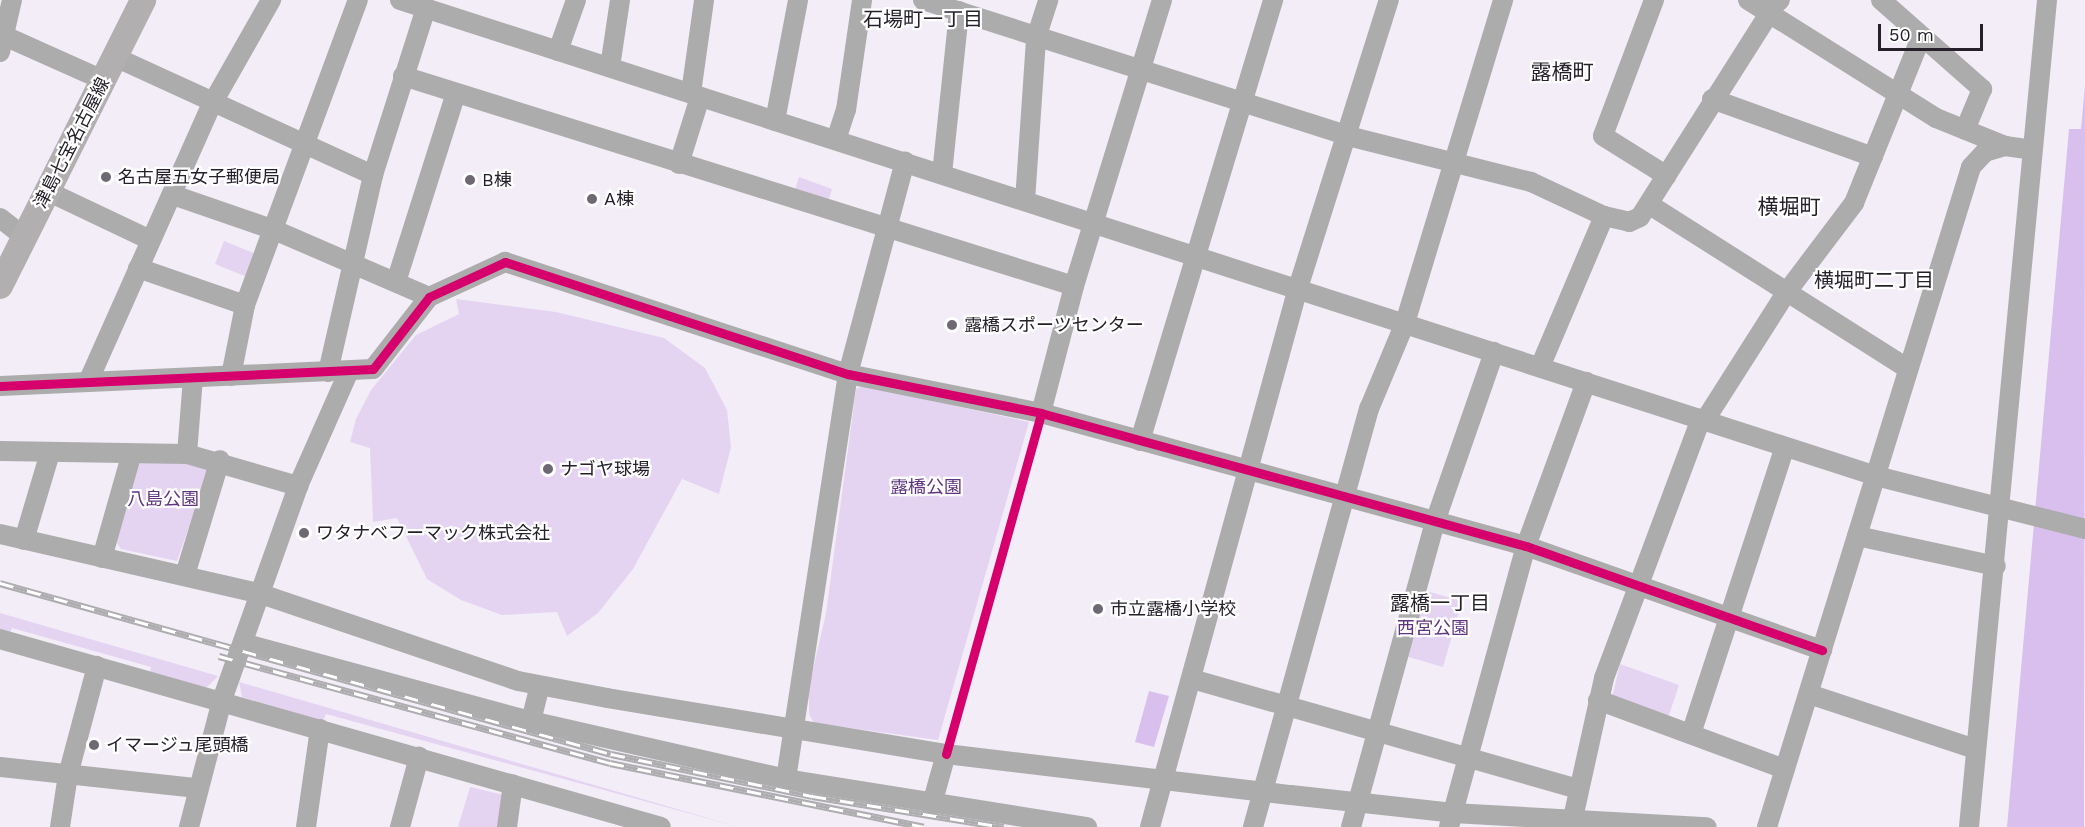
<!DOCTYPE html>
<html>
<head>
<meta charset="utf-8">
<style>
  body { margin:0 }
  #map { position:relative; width:2085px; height:827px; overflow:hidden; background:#f3edf8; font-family:"Work Sans","Noto Sans JP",sans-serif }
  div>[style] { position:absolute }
  .green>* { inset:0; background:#e4d4f2 }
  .water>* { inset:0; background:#d8bfee }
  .minor>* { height:20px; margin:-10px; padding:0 10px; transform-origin:10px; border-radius:10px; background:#adacac }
  .major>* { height:26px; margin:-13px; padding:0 13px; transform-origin:13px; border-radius:13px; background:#b2afb1 }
  .rail>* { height:7px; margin-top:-3.5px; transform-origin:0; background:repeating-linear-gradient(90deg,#fff 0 14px,#adacae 0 28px); box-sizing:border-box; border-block:2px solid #adacae }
  .cycleway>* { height:9px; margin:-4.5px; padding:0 4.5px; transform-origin:4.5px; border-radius:4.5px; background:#d6006c }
  .dots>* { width:16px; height:16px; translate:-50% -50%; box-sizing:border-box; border:3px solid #fff; border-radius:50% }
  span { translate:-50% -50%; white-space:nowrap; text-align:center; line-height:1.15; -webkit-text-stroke:4.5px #fff; paint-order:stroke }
  .street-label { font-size:18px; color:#25202a }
  .poi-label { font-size:18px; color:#25202a }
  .left { translate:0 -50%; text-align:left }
  .park-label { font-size:18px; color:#5e357e }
  .neighbourhood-label { font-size:20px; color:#25202a }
  .quarter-label { font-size:21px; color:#25202a }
  .scale { position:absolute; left:1878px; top:24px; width:105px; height:27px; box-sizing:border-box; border:3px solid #25202a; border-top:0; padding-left:8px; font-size:18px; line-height:21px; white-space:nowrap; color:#25202a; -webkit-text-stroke:4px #fff; paint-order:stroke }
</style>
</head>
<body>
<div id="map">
  <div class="green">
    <div style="clip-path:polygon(799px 177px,832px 189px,827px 205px,794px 193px)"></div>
    <div style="clip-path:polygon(224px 241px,256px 254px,247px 277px,215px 264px)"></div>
    <div style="clip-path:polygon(456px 299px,556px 312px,664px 338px,705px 368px,727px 410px,731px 447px,719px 494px,682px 479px,633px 569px,598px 613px,567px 636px,557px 612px,502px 615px,461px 600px,427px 579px,397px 518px,373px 522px,370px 448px,350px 442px,356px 419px,371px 390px,416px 335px,459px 314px)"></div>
    <div style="clip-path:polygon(863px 386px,1029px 422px,938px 740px,814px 723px,809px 714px,809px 687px,826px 613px,856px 389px)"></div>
    <div style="clip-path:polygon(143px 459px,186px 459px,209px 470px,177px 561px,121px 549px,115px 540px,136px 465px)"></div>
    <div style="clip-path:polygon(1423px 590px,1462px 601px,1443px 667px,1405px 656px)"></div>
    <div style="clip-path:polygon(0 613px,218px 676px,206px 688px,150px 672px,151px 667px,12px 628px,10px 633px,0 630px)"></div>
    <div style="clip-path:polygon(1620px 664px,1679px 685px,1668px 718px,1612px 698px)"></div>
    <div style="clip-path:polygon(239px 682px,739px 827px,326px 714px,323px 721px,242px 697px)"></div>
    <div style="clip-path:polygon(470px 787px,504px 795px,500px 827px,458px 827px)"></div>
  </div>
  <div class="water">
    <div style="clip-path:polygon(2085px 85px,2084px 827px,2007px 827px,2069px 129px,2081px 129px)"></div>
    <div style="clip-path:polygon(1149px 691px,1169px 696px,1154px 747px,1135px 742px)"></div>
  </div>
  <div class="minor">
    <div style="left:400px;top:0;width:1551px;rotate:17.87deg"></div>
    <div style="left:1876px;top:476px;width:216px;rotate:14.2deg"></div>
    <div style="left:923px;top:0;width:446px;rotate:17.7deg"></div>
    <div style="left:1348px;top:136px;width:189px;rotate:14.1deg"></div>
    <div style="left:1531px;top:182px;width:81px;rotate:25deg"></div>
    <div style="left:1654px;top:0;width:145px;rotate:110.6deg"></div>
    <div style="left:1603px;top:136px;width:75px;rotate:32deg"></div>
    <div style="left:1748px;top:0;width:222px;rotate:32.1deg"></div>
    <div style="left:1936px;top:118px;width:74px;rotate:22.1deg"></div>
    <div style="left:1881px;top:0;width:135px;rotate:41.4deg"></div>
    <div style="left:1982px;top:89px;width:44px;rotate:112.5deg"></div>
    <div style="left:1766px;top:13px;width:19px;rotate:-43deg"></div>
    <div style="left:0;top:34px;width:113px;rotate:24.1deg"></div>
    <div style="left:558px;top:51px;width:54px;rotate:-70.6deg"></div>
    <div style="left:0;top:52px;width:53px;rotate:-77deg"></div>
    <div style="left:115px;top:57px;width:284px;rotate:24.6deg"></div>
    <div style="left:610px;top:67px;width:68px;rotate:-81.5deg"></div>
    <div style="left:403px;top:76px;width:703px;rotate:17.38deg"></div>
    <div style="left:691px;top:93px;width:94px;rotate:-82deg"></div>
    <div style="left:1712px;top:99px;width:171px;rotate:19.8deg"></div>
    <div style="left:775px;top:121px;width:123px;rotate:-79.2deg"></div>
    <div style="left:836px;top:140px;width:32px;rotate:-72deg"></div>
    <div style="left:846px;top:110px;width:111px;rotate:-81.7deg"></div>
    <div style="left:679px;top:164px;width:70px;rotate:-72.6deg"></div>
    <div style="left:942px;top:174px;width:164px;rotate:-84deg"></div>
    <div style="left:47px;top:191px;width:114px;rotate:25.4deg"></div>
    <div style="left:173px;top:195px;width:105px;rotate:19deg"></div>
    <div style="left:272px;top:229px;width:171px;rotate:23.4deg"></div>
    <div style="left:1025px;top:201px;width:163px;rotate:-86.1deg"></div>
    <div style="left:1036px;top:38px;width:40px;rotate:-72deg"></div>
    <div style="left:1650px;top:205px;width:306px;rotate:32.4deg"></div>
    <div style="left:0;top:218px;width:31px;rotate:38deg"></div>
    <div style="left:138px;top:268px;width:113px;rotate:19.1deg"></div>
    <div style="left:396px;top:282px;width:198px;rotate:-72.4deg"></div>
    <div style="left:1540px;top:367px;width:164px;rotate:-67deg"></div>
    <div style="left:1604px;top:216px;width:26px;rotate:13deg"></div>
    <div style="left:1629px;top:222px;width:12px;rotate:-24deg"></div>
    <div style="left:1640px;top:217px;width:239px;rotate:-57.6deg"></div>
    <div style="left:328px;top:372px;width:202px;rotate:-77.1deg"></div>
    <div style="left:373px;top:175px;width:175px;rotate:-72.4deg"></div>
    <div style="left:231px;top:376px;width:72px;rotate:-78.8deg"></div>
    <div style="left:245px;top:305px;width:325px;rotate:-69.7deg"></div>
    <div style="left:88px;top:382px;width:304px;rotate:-66deg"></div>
    <div style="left:212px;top:104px;width:120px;rotate:-60.4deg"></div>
    <div style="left:0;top:386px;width:373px;rotate:-2.6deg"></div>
    <div style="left:373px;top:369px;width:91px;rotate:-52.1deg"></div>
    <div style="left:429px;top:297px;width:84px;rotate:-24.7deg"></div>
    <div style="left:505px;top:262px;width:361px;rotate:18.1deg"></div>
    <div style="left:848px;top:374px;width:197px;rotate:11.4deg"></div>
    <div style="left:1041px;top:413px;width:503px;rotate:15.34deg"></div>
    <div style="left:1526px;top:546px;width:314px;rotate:19.4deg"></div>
    <div style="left:1041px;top:413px;width:131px;rotate:-75.4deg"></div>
    <div style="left:1074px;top:286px;width:299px;rotate:-72.9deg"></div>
    <div style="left:1705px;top:420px;width:151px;rotate:-57.5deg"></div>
    <div style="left:1786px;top:293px;width:113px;rotate:-52.9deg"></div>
    <div style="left:1854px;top:203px;width:179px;rotate:-68deg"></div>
    <div style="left:1140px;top:441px;width:461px;rotate:-73.2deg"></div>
    <div style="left:0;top:451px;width:187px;rotate:0.9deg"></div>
    <div style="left:187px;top:454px;width:116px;rotate:16.1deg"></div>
    <div style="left:187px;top:454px;width:76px;rotate:-85.5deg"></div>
    <div style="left:0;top:534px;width:268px;rotate:12.9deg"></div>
    <div style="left:261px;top:594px;width:271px;rotate:18.7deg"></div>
    <div style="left:518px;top:681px;width:91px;rotate:10.8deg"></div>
    <div style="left:607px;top:698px;width:344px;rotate:9.4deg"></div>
    <div style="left:946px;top:754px;width:347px;rotate:6.8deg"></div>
    <div style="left:1291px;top:795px;width:163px;rotate:6.3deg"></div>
    <div style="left:1453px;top:813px;width:254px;rotate:3.2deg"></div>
    <div style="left:1857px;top:536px;width:142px;rotate:12.2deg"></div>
    <div style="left:24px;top:540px;width:91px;rotate:-73.4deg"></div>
    <div style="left:102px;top:558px;width:106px;rotate:-74.1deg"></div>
    <div style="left:185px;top:575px;width:120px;rotate:-73.1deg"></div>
    <div style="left:0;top:639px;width:687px;rotate:15.88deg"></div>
    <div style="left:243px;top:643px;width:298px;rotate:15.2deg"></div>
    <div style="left:531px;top:721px;width:262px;rotate:12.8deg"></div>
    <div style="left:786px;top:779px;width:305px;rotate:9.1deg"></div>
    <div style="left:1192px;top:679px;width:400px;rotate:15.9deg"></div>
    <div style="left:1809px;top:694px;width:175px;rotate:18.3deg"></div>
    <div style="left:1598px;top:700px;width:199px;rotate:20.3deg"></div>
    <div style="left:531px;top:721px;width:36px;rotate:-76deg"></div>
    <div style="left:1691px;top:734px;width:302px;rotate:-71.9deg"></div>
    <div style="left:0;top:767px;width:196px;rotate:6.1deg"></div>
    <div style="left:786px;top:779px;width:410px;rotate:-81.3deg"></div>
    <div style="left:848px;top:374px;width:220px;rotate:-75deg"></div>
    <div style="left:932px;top:804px;width:52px;rotate:-74.4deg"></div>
    <div style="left:60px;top:827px;width:53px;rotate:-81.3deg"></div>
    <div style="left:68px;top:775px;width:113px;rotate:-75.1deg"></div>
    <div style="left:189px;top:827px;width:131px;rotate:-75.4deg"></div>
    <div style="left:222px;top:700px;width:227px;rotate:-70.4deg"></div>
    <div style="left:298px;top:486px;width:126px;rotate:-66.1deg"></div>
    <div style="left:306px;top:827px;width:99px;rotate:-81.9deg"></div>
    <div style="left:400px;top:827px;width:73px;rotate:-74.8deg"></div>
    <div style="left:507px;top:827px;width:43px;rotate:-82.1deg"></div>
    <div style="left:1150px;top:827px;width:559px;rotate:-74.65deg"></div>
    <div style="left:1298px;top:288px;width:302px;rotate:-72.5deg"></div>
    <div style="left:1253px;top:827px;width:434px;rotate:-74.5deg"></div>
    <div style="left:1369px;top:409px;width:93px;rotate:-67.3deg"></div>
    <div style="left:1405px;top:323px;width:338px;rotate:-73.1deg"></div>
    <div style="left:1351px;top:827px;width:320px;rotate:-74.6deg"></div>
    <div style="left:1436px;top:519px;width:177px;rotate:-70.8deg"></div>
    <div style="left:1449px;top:827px;width:291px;rotate:-74.7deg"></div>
    <div style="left:1526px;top:546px;width:175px;rotate:-69.9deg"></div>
    <div style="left:1571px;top:827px;width:153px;rotate:-77.5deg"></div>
    <div style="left:1604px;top:678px;width:277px;rotate:-69.5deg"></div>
    <div style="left:1767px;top:827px;width:691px;rotate:-72.82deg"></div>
    <div style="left:1971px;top:167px;width:21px;rotate:-47deg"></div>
    <div style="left:1985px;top:152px;width:21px;rotate:-17deg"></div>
    <div style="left:2005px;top:146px;width:27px;rotate:8deg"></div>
    <div style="left:1969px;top:827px;width:831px;rotate:-84.61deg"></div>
  </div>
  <div class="major">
    <div style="left:0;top:286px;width:320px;rotate:-63.4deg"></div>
  </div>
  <div class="rail">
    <div style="left:0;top:583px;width:634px;rotate:15.64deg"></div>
    <div style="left:611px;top:754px;width:205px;rotate:11.8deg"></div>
    <div style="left:812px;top:796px;width:194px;rotate:9.2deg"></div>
    <div style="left:219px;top:656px;width:405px;rotate:15.3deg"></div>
    <div style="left:610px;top:763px;width:320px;rotate:11.5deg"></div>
  </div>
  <div class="cycleway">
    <div style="left:0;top:386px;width:373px;rotate:-2.6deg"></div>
    <div style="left:373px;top:369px;width:91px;rotate:-52.1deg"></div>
    <div style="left:429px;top:297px;width:84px;rotate:-24.7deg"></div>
    <div style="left:505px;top:262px;width:361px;rotate:18.1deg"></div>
    <div style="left:848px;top:374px;width:197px;rotate:11.4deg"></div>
    <div style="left:1041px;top:413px;width:503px;rotate:15.34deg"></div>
    <div style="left:1526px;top:546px;width:314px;rotate:19.4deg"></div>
    <div style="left:946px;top:754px;width:354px;rotate:-74.4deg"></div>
  </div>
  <div class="dots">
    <div style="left:106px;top:177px;background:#6d6872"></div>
    <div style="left:470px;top:180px;background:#6d6872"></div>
    <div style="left:592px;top:199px;background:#6d6872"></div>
    <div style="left:952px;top:325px;background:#6d6872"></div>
    <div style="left:548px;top:469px;background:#6d6872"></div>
    <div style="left:304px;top:533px;background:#6d6872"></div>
    <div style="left:1098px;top:609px;background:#6d6872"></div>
    <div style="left:94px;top:745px;background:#6d6872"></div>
  </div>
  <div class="street-label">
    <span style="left:72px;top:143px;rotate:-63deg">津島七宝名古屋線</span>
  </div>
  <div class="poi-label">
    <span class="left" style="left:118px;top:177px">名古屋五女子郵便局</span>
    <span class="left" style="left:482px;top:180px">B棟</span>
    <span class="left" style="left:604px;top:199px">A棟</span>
    <span class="left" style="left:964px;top:325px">露橋スポーツセンター</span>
    <span class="left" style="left:560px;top:469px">ナゴヤ球場</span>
    <span class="left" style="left:316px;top:533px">ワタナベフーマック株式会社</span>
    <span class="left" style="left:1110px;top:609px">市立露橋小学校</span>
    <span class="left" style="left:106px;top:745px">イマージュ尾頭橋</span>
  </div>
  <div class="park-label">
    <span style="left:926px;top:487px">露橋公園</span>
    <span style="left:163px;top:499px">八島公園</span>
    <span style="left:1433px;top:628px">西宮公園</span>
  </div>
  <div class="neighbourhood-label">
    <span style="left:923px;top:19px">石場町一丁目</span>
    <span style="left:1874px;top:280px">横堀町二丁目</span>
    <span style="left:1440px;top:603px">露橋一丁目</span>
  </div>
  <div class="quarter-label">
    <span style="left:1562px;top:72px">露橋町</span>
    <span style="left:1789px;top:207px">横堀町</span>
  </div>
  <div class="scale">50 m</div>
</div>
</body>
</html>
